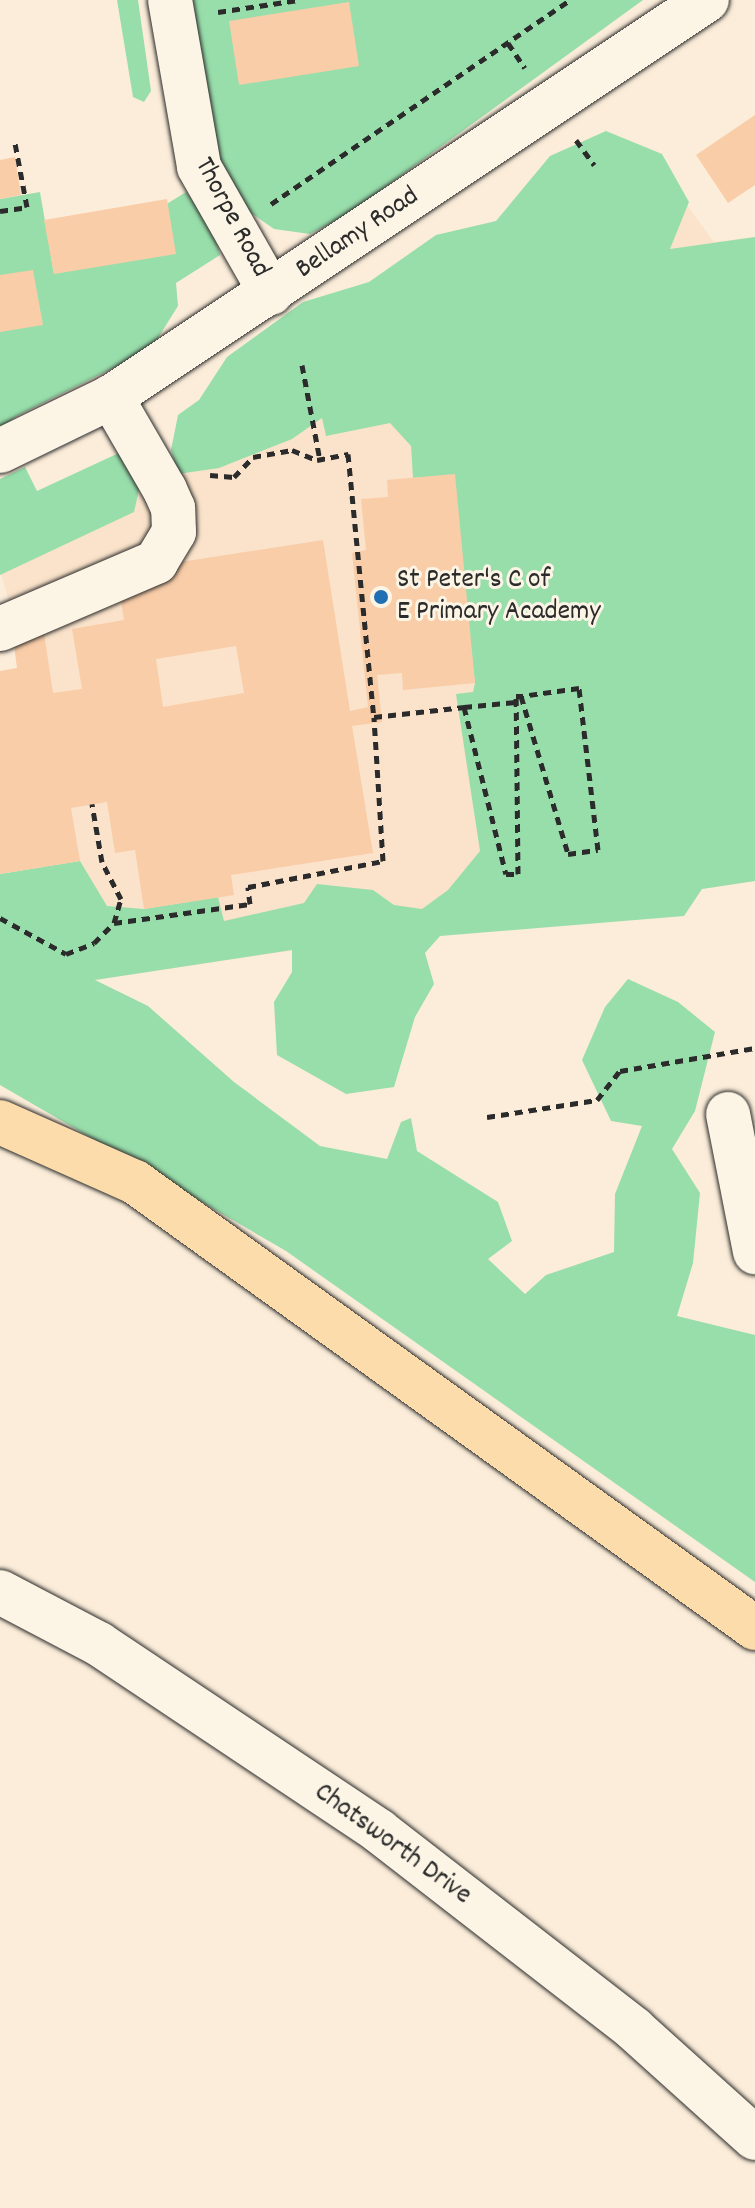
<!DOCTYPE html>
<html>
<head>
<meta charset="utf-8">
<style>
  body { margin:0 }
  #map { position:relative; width:755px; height:2208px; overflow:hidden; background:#fbedd9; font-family:Dekko,sans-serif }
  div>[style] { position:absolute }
  .built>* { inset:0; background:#fae3ca }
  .green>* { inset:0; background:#98deab }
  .building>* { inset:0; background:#f9cda8 }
  .path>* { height:5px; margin-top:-2.5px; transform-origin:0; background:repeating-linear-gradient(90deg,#2b2b2b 0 8px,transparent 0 14px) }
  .roads { filter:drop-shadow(0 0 2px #2b2b2b) drop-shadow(0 0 2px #2b2b2b) }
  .minor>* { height:44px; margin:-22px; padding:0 22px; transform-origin:22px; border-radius:22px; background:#fcf5e5 }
  .major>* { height:44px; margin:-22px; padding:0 22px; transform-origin:22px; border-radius:22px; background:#fddcac }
  .dots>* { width:22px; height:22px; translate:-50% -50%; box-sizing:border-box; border:4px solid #fcf5e5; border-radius:50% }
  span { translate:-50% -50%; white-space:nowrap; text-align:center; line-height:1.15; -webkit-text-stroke:6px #fcf5e5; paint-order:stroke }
  .street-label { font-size:28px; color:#2b2b2b }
  .poi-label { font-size:28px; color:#2b2b2b }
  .left { translate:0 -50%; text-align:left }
</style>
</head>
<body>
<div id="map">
  <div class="built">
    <div style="clip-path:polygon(655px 162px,714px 242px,755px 237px,755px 881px,55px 986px,0 806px,41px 800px,19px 637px,0 570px,0 543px,336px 384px)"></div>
  </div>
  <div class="green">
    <div style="clip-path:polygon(117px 0,138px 0,151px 91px,144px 102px,133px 97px)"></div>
    <div style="clip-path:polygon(193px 0,643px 0,348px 214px,310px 234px,274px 229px,241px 206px,215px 153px)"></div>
    <div style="clip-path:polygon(606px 131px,662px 154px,689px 202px,670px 249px,755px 237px,755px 881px,702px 889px,684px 916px,440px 936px,425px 953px,434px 984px,415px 1017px,394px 1087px,346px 1094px,277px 1055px,274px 1002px,292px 972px,292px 950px,95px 980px,148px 1006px,234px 1082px,320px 1146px,387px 1159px,401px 1122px,411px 1118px,417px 1151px,498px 1202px,512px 1241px,488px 1259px,525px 1294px,546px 1275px,614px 1252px,615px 1194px,642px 1126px,611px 1121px,582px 1060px,605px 1007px,628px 979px,678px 1002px,715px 1032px,695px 1111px,672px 1149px,700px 1193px,693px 1263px,677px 1316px,755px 1335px,755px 1582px,286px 1251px,0 1085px,0 874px,80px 861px,107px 906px,144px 909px,218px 897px,224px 921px,304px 903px,317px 884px,373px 890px,394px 905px,422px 909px,448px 890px,480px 851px,456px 694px,473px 692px,475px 683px,451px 475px,413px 478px,411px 446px,390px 423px,326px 436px,322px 418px,292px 439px,219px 468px,178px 474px,171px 450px,178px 415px,199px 400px,227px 357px,303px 302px,369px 282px,436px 235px,496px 221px,550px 156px)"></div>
    <div style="clip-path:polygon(40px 192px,54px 274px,186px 192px,212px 227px,220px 255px,176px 283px,178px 306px,151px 349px,15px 417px,0 431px,0 199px)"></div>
    <div style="clip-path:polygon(121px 452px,144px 468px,134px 512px,0 575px,0 479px,25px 467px,37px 491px)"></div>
  </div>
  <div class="building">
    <div style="clip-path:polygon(349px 2px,359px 66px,239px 85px,229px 21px)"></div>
    <div style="clip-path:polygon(755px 115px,755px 185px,728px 203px,696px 155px)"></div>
    <div style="clip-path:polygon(15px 157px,21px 195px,0 199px,0 160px)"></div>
    <div style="clip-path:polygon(167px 199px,176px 254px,54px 274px,44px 220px)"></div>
    <div style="clip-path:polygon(33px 270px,43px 325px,0 332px,0 275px)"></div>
    <div style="clip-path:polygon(evenodd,455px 474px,475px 683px,403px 690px,402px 673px,377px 675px,382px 722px,352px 726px,373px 853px,231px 875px,234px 895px,144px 909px,135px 850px,115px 853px,107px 802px,71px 808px,80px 861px,0 874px,0 671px,17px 668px,13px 638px,44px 633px,53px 693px,82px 689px,72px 629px,124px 620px,118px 582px,168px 564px,323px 540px,350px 711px,368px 707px,352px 553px,366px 550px,361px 499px,388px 497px,387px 480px,455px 474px,236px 646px,244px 693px,163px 707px,156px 659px,236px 646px)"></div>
  </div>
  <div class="path">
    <div style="left:218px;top:12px;width:81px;rotate:-8.5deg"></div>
    <div style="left:508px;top:43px;width:30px;rotate:56deg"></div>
    <div style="left:576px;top:140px;width:31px;rotate:54deg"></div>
    <div style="left:271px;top:204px;width:362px;rotate:-34.3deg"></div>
    <div style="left:0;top:211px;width:27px;rotate:-8deg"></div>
    <div style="left:27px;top:207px;width:65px;rotate:-100.6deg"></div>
    <div style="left:302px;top:365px;width:97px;rotate:79.3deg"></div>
    <div style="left:210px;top:475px;width:24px;rotate:5deg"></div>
    <div style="left:234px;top:477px;width:28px;rotate:-46deg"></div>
    <div style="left:253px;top:457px;width:40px;rotate:-10deg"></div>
    <div style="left:292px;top:450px;width:27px;rotate:22deg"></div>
    <div style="left:317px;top:460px;width:32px;rotate:-11deg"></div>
    <div style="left:348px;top:454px;width:264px;rotate:84.4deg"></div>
    <div style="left:464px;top:707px;width:52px;rotate:-5.5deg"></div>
    <div style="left:0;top:918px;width:75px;rotate:28.6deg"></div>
    <div style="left:66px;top:954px;width:30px;rotate:-21deg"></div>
    <div style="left:94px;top:943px;width:28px;rotate:-45deg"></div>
    <div style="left:114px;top:923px;width:25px;rotate:-74deg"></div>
    <div style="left:121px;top:899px;width:42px;rotate:-117.2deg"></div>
    <div style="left:102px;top:862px;width:59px;rotate:-99.8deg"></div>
    <div style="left:114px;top:923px;width:137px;rotate:-8deg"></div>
    <div style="left:250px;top:904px;width:17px;rotate:-97deg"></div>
    <div style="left:248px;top:887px;width:137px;rotate:-10.9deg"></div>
    <div style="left:383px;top:861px;width:144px;rotate:-93.6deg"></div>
    <div style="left:374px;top:717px;width:91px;rotate:-6.3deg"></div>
    <div style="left:464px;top:707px;width:172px;rotate:75.9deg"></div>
    <div style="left:506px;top:874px;width:12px"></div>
    <div style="left:518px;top:874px;width:178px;rotate:-90.6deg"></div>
    <div style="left:516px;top:696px;width:5px"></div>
    <div style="left:521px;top:696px;width:165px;rotate:73.4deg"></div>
    <div style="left:568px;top:854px;width:30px;rotate:-8deg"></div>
    <div style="left:598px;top:850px;width:163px;rotate:-96.7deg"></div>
    <div style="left:579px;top:688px;width:59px;rotate:172.1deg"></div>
    <div style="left:487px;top:1117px;width:111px;rotate:-8.8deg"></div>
    <div style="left:597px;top:1100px;width:37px;rotate:-52deg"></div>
    <div style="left:620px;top:1071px;width:137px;rotate:-9.7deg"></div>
  </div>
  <div class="roads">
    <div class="minor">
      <div style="left:170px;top:0;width:169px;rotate:80.1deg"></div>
      <div style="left:199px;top:167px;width:145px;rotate:60.3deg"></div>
      <div style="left:0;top:451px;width:123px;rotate:-25.9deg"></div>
      <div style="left:111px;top:397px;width:716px;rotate:-33.67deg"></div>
      <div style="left:0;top:629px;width:170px;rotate:-23.2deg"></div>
      <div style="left:156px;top:562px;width:35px;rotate:-59deg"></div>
      <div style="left:174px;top:532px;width:24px;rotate:-92deg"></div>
      <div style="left:173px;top:508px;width:20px;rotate:-114deg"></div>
      <div style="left:165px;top:490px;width:108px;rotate:-120.1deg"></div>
      <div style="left:728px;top:1114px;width:141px;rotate:78.9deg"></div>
      <div style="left:0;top:1592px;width:112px;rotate:27.7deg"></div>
      <div style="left:99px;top:1644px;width:337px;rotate:33.7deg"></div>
      <div style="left:379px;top:1831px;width:323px;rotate:37.8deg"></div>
      <div style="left:634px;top:2029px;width:163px;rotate:42deg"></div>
    </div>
    <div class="major">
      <div style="left:0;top:1122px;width:148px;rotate:24deg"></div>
      <div style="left:135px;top:1182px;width:764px;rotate:35.73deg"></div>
    </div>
  </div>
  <div class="dots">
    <div style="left:381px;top:597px;background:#1f6fb2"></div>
  </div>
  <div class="street-label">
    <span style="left:231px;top:218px;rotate:62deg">Thorpe Road</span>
    <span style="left:358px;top:234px;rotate:-34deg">Bellamy Road</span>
    <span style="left:392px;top:1845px;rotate:36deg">Chatsworth Drive</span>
  </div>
  <div class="poi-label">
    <span class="left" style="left:397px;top:597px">St Peter's C of<br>E Primary Academy</span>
  </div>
</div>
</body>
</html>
